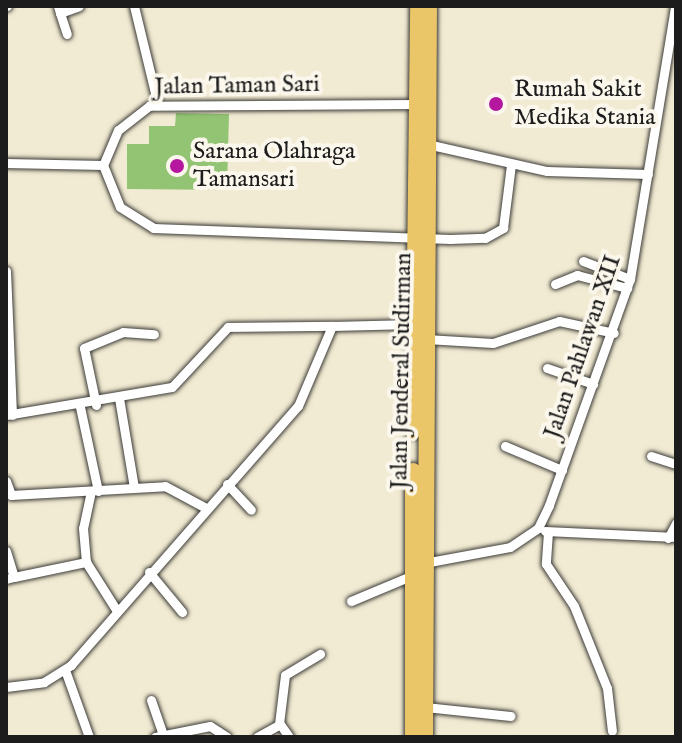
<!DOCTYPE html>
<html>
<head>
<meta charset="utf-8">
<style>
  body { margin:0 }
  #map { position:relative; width:682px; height:743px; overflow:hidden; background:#f2ebd3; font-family:"IM FELL English",serif }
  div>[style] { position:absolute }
  .green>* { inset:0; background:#93c473 }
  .roads { filter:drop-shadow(0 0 2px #3c3b37) drop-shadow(0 0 2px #3c3b37) }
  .street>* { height:9px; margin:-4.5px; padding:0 4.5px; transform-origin:4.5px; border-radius:4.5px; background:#fff }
  .highway>* { height:16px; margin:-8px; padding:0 8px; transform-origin:8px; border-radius:8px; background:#ebc669 }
  .dots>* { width:22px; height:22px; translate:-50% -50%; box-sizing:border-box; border:4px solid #fbf7ec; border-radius:50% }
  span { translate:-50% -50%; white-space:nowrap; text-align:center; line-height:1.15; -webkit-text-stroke:8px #fbf7ec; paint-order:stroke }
  .street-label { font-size:24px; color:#1c1c1c }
  .poi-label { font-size:24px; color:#1c1c1c }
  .left { translate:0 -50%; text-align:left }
  .frame { position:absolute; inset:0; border:8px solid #1c1c1c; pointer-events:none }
</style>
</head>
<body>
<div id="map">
  <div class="green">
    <div style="clip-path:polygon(176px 113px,229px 114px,227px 190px,127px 189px,127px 144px,149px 144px,149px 126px,175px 126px)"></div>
  </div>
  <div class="roads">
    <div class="street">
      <div style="left:6px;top:6px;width:1px"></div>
      <div style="left:58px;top:6px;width:7px;rotate:74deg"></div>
      <div style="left:60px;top:13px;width:20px;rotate:-20deg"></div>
      <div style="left:134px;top:6px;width:102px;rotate:76.4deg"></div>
      <div style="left:60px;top:13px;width:22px;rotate:72deg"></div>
      <div style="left:416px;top:104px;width:267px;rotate:179.6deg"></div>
      <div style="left:149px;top:106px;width:39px;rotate:142deg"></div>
      <div style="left:118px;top:130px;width:38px;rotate:113deg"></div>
      <div style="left:103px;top:165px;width:45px;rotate:68deg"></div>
      <div style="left:120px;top:207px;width:39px;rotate:32deg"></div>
      <div style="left:153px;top:228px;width:297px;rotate:2.1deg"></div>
      <div style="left:450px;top:239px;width:35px;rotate:-2deg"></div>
      <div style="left:485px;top:238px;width:21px;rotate:-29deg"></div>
      <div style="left:503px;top:228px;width:64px;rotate:-82.8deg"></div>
      <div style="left:427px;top:144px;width:123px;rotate:12.7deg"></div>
      <div style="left:547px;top:171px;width:101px;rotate:1.7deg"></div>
      <div style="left:6px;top:163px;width:97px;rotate:1.2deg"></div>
      <div style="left:583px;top:261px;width:50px;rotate:21deg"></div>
      <div style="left:6px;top:271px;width:144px;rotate:87.6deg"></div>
      <div style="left:555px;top:284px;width:24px;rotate:-22deg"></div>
      <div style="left:577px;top:275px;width:52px;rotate:14.6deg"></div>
      <div style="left:426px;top:339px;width:67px;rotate:3.4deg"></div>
      <div style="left:493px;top:343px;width:70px;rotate:-18.4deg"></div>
      <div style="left:559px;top:321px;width:56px;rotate:12.3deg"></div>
      <div style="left:547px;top:368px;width:49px;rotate:19.2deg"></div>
      <div style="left:119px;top:398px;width:91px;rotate:80.5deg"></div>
      <div style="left:96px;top:405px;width:58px;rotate:-101.9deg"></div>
      <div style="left:84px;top:348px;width:42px;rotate:-22.3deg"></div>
      <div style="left:123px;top:332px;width:31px;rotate:4deg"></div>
      <div style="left:80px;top:407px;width:86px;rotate:77.9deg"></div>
      <div style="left:6px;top:415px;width:168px;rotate:-9.6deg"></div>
      <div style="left:172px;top:387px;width:82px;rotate:-47deg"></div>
      <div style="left:228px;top:327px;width:104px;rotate:-0.6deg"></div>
      <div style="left:505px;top:446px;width:62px;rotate:22.8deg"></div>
      <div style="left:651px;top:456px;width:26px;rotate:18deg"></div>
      <div style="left:6px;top:481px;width:15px;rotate:70deg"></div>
      <div style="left:11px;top:495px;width:154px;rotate:-3.3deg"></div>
      <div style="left:165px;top:486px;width:47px;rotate:28.2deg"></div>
      <div style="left:227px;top:484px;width:35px;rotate:47deg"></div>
      <div style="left:91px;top:491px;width:38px;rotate:102deg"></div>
      <div style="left:83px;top:528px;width:34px;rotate:85deg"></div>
      <div style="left:86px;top:562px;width:58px;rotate:57.7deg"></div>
      <div style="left:545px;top:531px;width:131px;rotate:2.6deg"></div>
      <div style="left:548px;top:532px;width:32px;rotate:94deg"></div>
      <div style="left:546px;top:564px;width:50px;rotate:56.3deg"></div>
      <div style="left:574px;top:606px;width:88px;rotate:68.1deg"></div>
      <div style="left:607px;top:688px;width:43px;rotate:83.4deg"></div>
      <div style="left:668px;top:538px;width:17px;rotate:-62deg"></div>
      <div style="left:6px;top:551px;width:27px;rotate:73deg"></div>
      <div style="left:14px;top:577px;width:8px;rotate:166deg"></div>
      <div style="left:424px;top:563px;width:87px;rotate:-10.5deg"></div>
      <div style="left:510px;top:547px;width:34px;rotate:-34deg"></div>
      <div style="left:538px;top:528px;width:25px;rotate:-64deg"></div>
      <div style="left:549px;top:505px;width:240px;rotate:-70.3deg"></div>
      <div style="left:630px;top:279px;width:277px;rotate:-80.6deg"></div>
      <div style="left:149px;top:572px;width:52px;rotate:50.5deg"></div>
      <div style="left:14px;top:577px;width:74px;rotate:-11.8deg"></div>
      <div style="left:351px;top:601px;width:67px;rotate:-22.8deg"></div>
      <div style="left:65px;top:670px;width:71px;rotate:70.3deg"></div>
      <div style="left:6px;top:687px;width:38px;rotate:-7deg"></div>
      <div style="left:44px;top:682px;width:32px;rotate:-32deg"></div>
      <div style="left:71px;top:665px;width:344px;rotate:-48.8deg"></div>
      <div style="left:298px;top:406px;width:87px;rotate:-67deg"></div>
      <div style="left:332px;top:326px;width:81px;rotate:-1.4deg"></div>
      <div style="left:151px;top:700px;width:37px;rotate:71deg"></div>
      <div style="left:425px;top:707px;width:86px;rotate:6deg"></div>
      <div style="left:279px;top:724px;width:49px;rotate:-83deg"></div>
      <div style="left:285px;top:675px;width:41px;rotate:-31deg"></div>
      <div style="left:155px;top:737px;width:56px;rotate:-11.3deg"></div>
      <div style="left:210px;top:726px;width:20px;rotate:33deg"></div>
      <div style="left:257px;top:737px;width:26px;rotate:-29deg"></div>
      <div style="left:280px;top:724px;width:16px;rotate:55deg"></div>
    </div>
    <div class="highway">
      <div style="left:413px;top:431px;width:425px;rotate:-89.3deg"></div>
      <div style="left:413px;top:471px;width:266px;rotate:90deg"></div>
      <div style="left:425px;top:737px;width:731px;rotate:-89.69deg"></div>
    </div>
  </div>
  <div class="dots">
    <div style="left:496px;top:104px;background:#b5179e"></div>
    <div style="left:177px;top:166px;background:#b5179e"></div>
  </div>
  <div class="street-label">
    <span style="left:237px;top:86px;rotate:-1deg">Jalan Taman Sari</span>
    <span style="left:583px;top:347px;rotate:-71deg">Jalan Pahlawan XII</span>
    <span style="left:402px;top:371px;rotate:-89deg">Jalan Jenderal Sudirman</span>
  </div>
  <div class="poi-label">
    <span class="left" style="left:514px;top:104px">Rumah Sakit<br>Medika Stania</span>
    <span class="left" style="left:193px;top:166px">Sarana Olahraga<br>Tamansari</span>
  </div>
  <div class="frame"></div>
</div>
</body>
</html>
